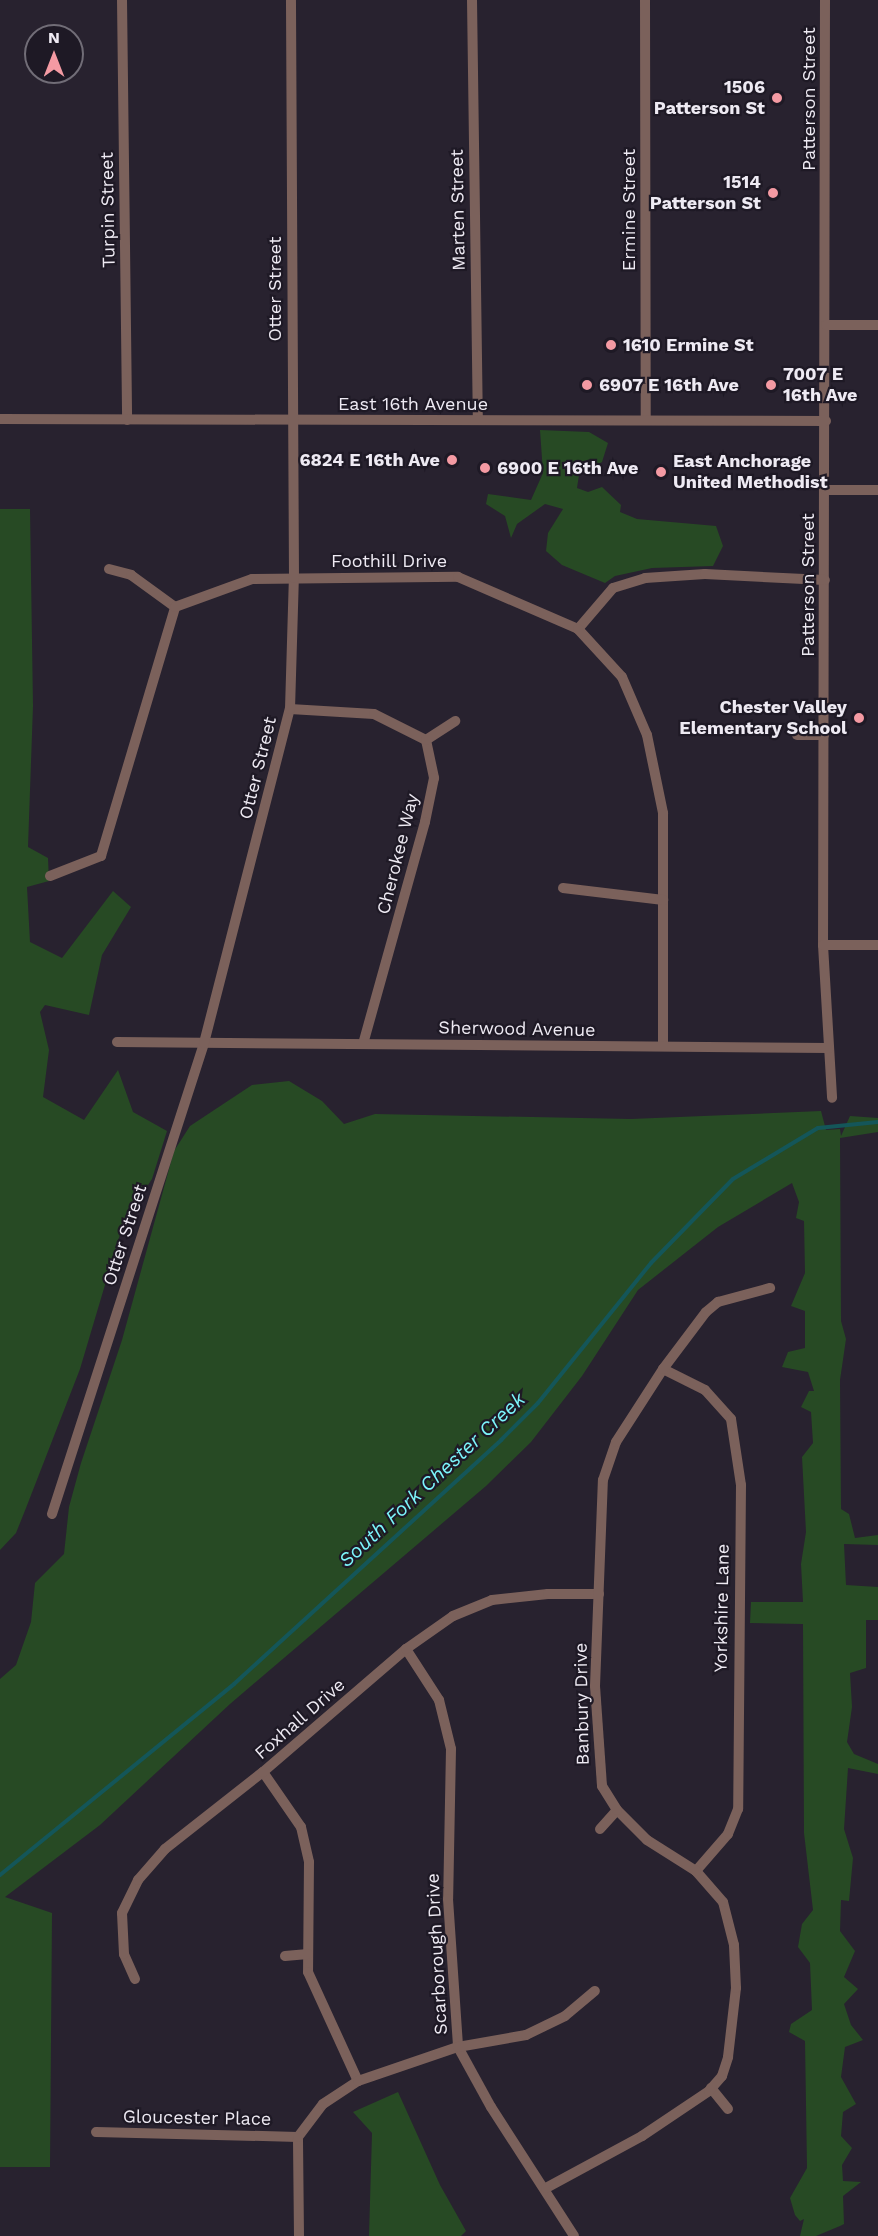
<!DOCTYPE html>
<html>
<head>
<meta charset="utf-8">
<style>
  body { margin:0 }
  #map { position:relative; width:878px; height:2236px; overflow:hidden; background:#28222f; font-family:"Work Sans",sans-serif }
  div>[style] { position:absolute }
  .green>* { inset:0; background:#274a24 }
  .stream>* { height:4px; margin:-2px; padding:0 2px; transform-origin:2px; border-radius:2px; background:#145659 }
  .street>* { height:10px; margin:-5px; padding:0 5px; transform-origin:5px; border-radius:5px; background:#7b615b }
  .dots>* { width:16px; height:16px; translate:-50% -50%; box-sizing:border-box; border:3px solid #1e1925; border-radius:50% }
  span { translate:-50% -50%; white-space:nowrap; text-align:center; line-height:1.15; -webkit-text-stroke:4.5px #1e1925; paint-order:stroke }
  .poi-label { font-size:18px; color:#eeeaf3; font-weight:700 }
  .right { translate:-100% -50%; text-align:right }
  .left { translate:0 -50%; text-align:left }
  .street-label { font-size:18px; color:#eeeaf3 }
  .water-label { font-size:20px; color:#7cf5fb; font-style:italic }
  .north { position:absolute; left:24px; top:24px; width:60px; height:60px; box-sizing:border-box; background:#1e1925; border:2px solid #716d77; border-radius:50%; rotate:0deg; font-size:16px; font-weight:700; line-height:24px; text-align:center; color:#eeeaf3 }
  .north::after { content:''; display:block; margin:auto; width:21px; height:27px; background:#f49aa3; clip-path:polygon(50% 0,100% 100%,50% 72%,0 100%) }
</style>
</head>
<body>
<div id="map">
  <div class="green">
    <div style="clip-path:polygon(540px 430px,589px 432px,608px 443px,602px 462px,579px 475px,577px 488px,588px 492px,602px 487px,621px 505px,620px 512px,637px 519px,716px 526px,723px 546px,713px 566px,652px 568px,615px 576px,605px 583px,562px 565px,546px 551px,548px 533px,563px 509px,545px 504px,517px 524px,511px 538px,505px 516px,486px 504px,488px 494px,531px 500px,543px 473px)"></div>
    <div style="clip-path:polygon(0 509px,30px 509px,33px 706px,28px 847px,48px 858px,49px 881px,27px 887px,30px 942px,62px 958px,113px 891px,131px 907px,102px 955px,89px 1015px,45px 1005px,40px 1012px,49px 1050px,43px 1097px,84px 1120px,118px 1070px,133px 1112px,167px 1131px,152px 1179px,124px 1221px,80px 1369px,26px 1508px,16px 1533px,0 1550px)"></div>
    <div style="clip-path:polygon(289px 1081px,322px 1101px,344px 1124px,375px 1114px,631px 1119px,821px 1111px,826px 1130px,840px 1129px,841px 1136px,850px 1116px,878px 1118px,878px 1132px,840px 1138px,841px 1321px,846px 1339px,840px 1380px,841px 1509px,849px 1514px,855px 1538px,878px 1535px,878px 1545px,844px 1544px,846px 1585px,878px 1587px,878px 1620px,866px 1620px,866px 1668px,850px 1673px,852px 1707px,847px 1742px,854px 1754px,878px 1764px,878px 1774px,848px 1768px,844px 1829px,853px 1858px,849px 1901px,841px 1900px,840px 1931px,855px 1951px,844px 1977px,858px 1989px,844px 2004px,851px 2025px,863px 2040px,845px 2047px,841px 2077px,856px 2104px,843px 2112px,841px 2136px,852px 2148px,842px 2165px,843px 2181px,861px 2182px,843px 2196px,844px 2224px,840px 2226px,816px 2236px,800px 2236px,804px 2219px,800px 2221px,795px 2215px,790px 2198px,807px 2168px,805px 2041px,789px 2032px,791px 2024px,812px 2010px,810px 1963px,798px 1947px,802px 1924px,813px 1910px,804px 1833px,803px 1624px,750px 1623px,751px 1602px,803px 1602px,801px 1564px,806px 1532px,802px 1457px,813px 1443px,811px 1412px,801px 1407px,809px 1391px,814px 1391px,808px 1372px,782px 1367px,788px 1352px,805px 1348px,805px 1311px,791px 1306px,805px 1273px,804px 1221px,796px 1218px,799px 1202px,792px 1183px,718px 1227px,638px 1290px,582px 1376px,531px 1442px,486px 1486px,230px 1704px,100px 1825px,5px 1897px,52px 1913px,50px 2167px,0 2167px,0 1679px,16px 1665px,31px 1622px,35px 1583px,64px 1554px,69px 1507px,81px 1463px,122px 1340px,174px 1151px,190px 1126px,252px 1085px)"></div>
    <div style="clip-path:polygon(398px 2092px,440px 2185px,466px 2231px,461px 2236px,369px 2236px,372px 2133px,353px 2112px)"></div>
  </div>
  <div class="stream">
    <div style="left:0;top:1875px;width:302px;rotate:-39.2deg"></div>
    <div style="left:234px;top:1684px;width:362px;rotate:-42.4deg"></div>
    <div style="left:501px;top:1440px;width:52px;rotate:-45deg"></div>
    <div style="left:538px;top:1403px;width:180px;rotate:-51.1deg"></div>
    <div style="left:651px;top:1263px;width:117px;rotate:-45.7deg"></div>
    <div style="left:733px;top:1179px;width:99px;rotate:-31deg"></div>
    <div style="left:818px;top:1128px;width:60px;rotate:-5.7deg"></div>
  </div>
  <div class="street">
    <div style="left:122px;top:0;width:420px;rotate:89.3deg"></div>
    <div style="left:472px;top:0;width:420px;rotate:89.2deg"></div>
    <div style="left:645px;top:0;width:420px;rotate:89.9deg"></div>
    <div style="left:825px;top:0;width:945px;rotate:90.12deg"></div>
    <div style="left:823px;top:945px;width:153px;rotate:86.6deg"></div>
    <div style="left:826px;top:325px;width:52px"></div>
    <div style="left:0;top:419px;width:826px;rotate:0.14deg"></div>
    <div style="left:825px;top:490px;width:53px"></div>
    <div style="left:109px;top:569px;width:23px;rotate:15deg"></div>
    <div style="left:131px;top:575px;width:54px;rotate:36deg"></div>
    <div style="left:578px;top:629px;width:54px;rotate:-49.5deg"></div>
    <div style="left:613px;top:588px;width:34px;rotate:-17deg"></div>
    <div style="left:645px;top:578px;width:60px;rotate:-3.8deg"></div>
    <div style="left:705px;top:574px;width:120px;rotate:2.9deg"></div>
    <div style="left:290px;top:709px;width:84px;rotate:3.4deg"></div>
    <div style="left:374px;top:714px;width:58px;rotate:26.6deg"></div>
    <div style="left:426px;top:740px;width:39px;rotate:78deg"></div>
    <div style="left:434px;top:778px;width:45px;rotate:101.6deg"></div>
    <div style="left:425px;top:822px;width:230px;rotate:105.6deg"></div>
    <div style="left:797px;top:735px;width:27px"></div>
    <div style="left:426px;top:740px;width:35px;rotate:-33deg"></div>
    <div style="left:50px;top:876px;width:55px;rotate:-21.4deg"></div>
    <div style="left:101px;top:856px;width:260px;rotate:-73.4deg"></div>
    <div style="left:175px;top:607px;width:82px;rotate:-20deg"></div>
    <div style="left:252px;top:579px;width:206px;rotate:-0.6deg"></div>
    <div style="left:458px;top:577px;width:131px;rotate:23.4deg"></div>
    <div style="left:578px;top:629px;width:65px;rotate:47.5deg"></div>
    <div style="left:622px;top:677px;width:63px;rotate:66.7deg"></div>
    <div style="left:647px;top:735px;width:80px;rotate:78.4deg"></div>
    <div style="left:663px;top:813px;width:233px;rotate:90deg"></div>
    <div style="left:563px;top:888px;width:101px;rotate:6.8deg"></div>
    <div style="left:823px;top:945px;width:55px"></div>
    <div style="left:117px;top:1042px;width:712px;rotate:0.48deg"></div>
    <div style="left:663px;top:1369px;width:47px;rotate:26.6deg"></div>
    <div style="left:705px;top:1390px;width:39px;rotate:48deg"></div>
    <div style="left:731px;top:1419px;width:67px;rotate:81.4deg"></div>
    <div style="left:741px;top:1485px;width:324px;rotate:90.5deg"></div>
    <div style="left:738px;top:1809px;width:27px;rotate:112deg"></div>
    <div style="left:728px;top:1834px;width:49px;rotate:130.9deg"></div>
    <div style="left:52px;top:1514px;width:495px;rotate:-72.1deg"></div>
    <div style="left:204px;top:1043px;width:345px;rotate:-75.6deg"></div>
    <div style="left:290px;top:709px;width:131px;rotate:-88.3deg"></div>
    <div style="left:294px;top:578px;width:578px;rotate:-90.3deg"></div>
    <div style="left:406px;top:1649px;width:61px;rotate:57.1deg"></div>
    <div style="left:439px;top:1700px;width:50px;rotate:76.2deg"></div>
    <div style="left:451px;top:1749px;width:150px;rotate:91.1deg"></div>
    <div style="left:448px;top:1899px;width:148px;rotate:86.1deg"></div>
    <div style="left:458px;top:2047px;width:68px;rotate:61.2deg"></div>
    <div style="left:491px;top:2107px;width:153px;rotate:57.2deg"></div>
    <div style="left:263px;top:1772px;width:67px;rotate:55.4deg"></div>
    <div style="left:301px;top:1827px;width:36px;rotate:77deg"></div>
    <div style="left:309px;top:1862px;width:110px;rotate:90.5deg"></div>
    <div style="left:308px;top:1972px;width:120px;rotate:65.4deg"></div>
    <div style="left:600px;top:1829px;width:25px;rotate:-48deg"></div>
    <div style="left:285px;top:1956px;width:23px;rotate:-5deg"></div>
    <div style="left:135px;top:1979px;width:27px;rotate:-114deg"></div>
    <div style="left:124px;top:1954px;width:41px;rotate:-92.8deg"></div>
    <div style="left:122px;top:1913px;width:37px;rotate:-64deg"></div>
    <div style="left:138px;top:1880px;width:41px;rotate:-48.9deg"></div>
    <div style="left:165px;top:1849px;width:125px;rotate:-38.2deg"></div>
    <div style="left:263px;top:1772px;width:189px;rotate:-40.7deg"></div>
    <div style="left:406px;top:1649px;width:57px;rotate:-35.1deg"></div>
    <div style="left:453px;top:1616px;width:42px;rotate:-22.3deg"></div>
    <div style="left:492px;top:1600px;width:56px;rotate:-6.1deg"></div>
    <div style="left:548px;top:1594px;width:51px"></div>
    <div style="left:711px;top:2088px;width:27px;rotate:51deg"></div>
    <div style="left:96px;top:2132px;width:202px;rotate:1.4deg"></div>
    <div style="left:546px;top:2188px;width:109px;rotate:-28.4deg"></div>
    <div style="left:642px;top:2136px;width:81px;rotate:-33.9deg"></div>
    <div style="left:709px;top:2091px;width:20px;rotate:-49deg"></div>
    <div style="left:722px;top:2076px;width:20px;rotate:-72deg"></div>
    <div style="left:728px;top:2057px;width:69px;rotate:-83.4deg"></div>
    <div style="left:736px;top:1988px;width:43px;rotate:-92.7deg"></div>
    <div style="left:734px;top:1945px;width:44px;rotate:-104.3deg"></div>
    <div style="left:723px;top:1902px;width:41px;rotate:-131.1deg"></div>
    <div style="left:696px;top:1871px;width:58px;rotate:-147.7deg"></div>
    <div style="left:647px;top:1840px;width:42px;rotate:-135deg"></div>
    <div style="left:617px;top:1810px;width:28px;rotate:-122deg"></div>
    <div style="left:602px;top:1786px;width:100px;rotate:-94deg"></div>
    <div style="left:595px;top:1686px;width:206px;rotate:-87.8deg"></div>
    <div style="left:603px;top:1480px;width:40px;rotate:-71.1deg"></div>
    <div style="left:616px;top:1442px;width:87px;rotate:-57.2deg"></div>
    <div style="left:663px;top:1369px;width:71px;rotate:-53deg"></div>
    <div style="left:706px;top:1312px;width:16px;rotate:-40deg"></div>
    <div style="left:718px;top:1302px;width:54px;rotate:-15.1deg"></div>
    <div style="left:299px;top:2236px;width:99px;rotate:-90.6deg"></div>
    <div style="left:298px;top:2137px;width:41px;rotate:-52.9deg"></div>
    <div style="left:323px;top:2104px;width:42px;rotate:-33.3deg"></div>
    <div style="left:358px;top:2081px;width:106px;rotate:-18.8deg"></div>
    <div style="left:458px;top:2047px;width:69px;rotate:-10deg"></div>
    <div style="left:526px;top:2035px;width:43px;rotate:-26deg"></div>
    <div style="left:565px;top:2016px;width:39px;rotate:-40deg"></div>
  </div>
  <div class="dots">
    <div style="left:777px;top:98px;background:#f49aa3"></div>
    <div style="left:773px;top:193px;background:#f49aa3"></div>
    <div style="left:611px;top:345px;background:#f49aa3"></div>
    <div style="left:587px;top:385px;background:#f49aa3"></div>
    <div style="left:771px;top:385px;background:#f49aa3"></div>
    <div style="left:452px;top:460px;background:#f49aa3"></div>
    <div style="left:485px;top:468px;background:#f49aa3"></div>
    <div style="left:661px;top:472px;background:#f49aa3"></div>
    <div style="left:859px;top:718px;background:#f49aa3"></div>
  </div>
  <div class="poi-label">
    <span class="right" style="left:765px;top:98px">1506<br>Patterson St</span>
    <span class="right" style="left:761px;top:193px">1514<br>Patterson St</span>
    <span class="left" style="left:623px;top:345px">1610 Ermine St</span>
    <span class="left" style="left:783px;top:385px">7007 E<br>16th Ave</span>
    <span class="left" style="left:599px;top:385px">6907 E 16th Ave</span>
    <span class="right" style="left:440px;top:460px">6824 E 16th Ave</span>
    <span class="left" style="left:673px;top:472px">East Anchorage<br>United Methodist</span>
    <span class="left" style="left:497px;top:468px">6900 E 16th Ave</span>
    <span class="right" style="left:847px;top:718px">Chester Valley<br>Elementary School</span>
  </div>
  <div class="street-label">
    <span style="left:809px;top:99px;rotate:-90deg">Patterson Street</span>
    <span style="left:108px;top:210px;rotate:-91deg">Turpin Street</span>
    <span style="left:458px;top:210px;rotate:-91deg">Marten Street</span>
    <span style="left:629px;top:210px;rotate:-90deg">Ermine Street</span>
    <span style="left:275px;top:289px;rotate:-90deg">Otter Street</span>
    <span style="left:413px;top:404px">East 16th Avenue</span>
    <span style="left:389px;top:561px">Foothill Drive</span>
    <span style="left:808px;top:585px;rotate:-90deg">Patterson Street</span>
    <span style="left:258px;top:768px;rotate:-76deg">Otter Street</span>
    <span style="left:398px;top:854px;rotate:-76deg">Cherokee Way</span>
    <span style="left:517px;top:1029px;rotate:1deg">Sherwood Avenue</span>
    <span style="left:125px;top:1235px;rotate:-72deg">Otter Street</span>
    <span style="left:722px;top:1608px;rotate:-89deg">Yorkshire Lane</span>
    <span style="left:582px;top:1704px;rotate:-91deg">Banbury Drive</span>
    <span style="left:300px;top:1719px;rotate:-41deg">Foxhall Drive</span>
    <span style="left:437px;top:1954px;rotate:-93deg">Scarborough Drive</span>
    <span style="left:197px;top:2118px;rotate:1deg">Gloucester Place</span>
  </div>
  <div class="water-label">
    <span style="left:432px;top:1480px;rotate:-43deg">South Fork Chester Creek</span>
  </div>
  <div class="north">N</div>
</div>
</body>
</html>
